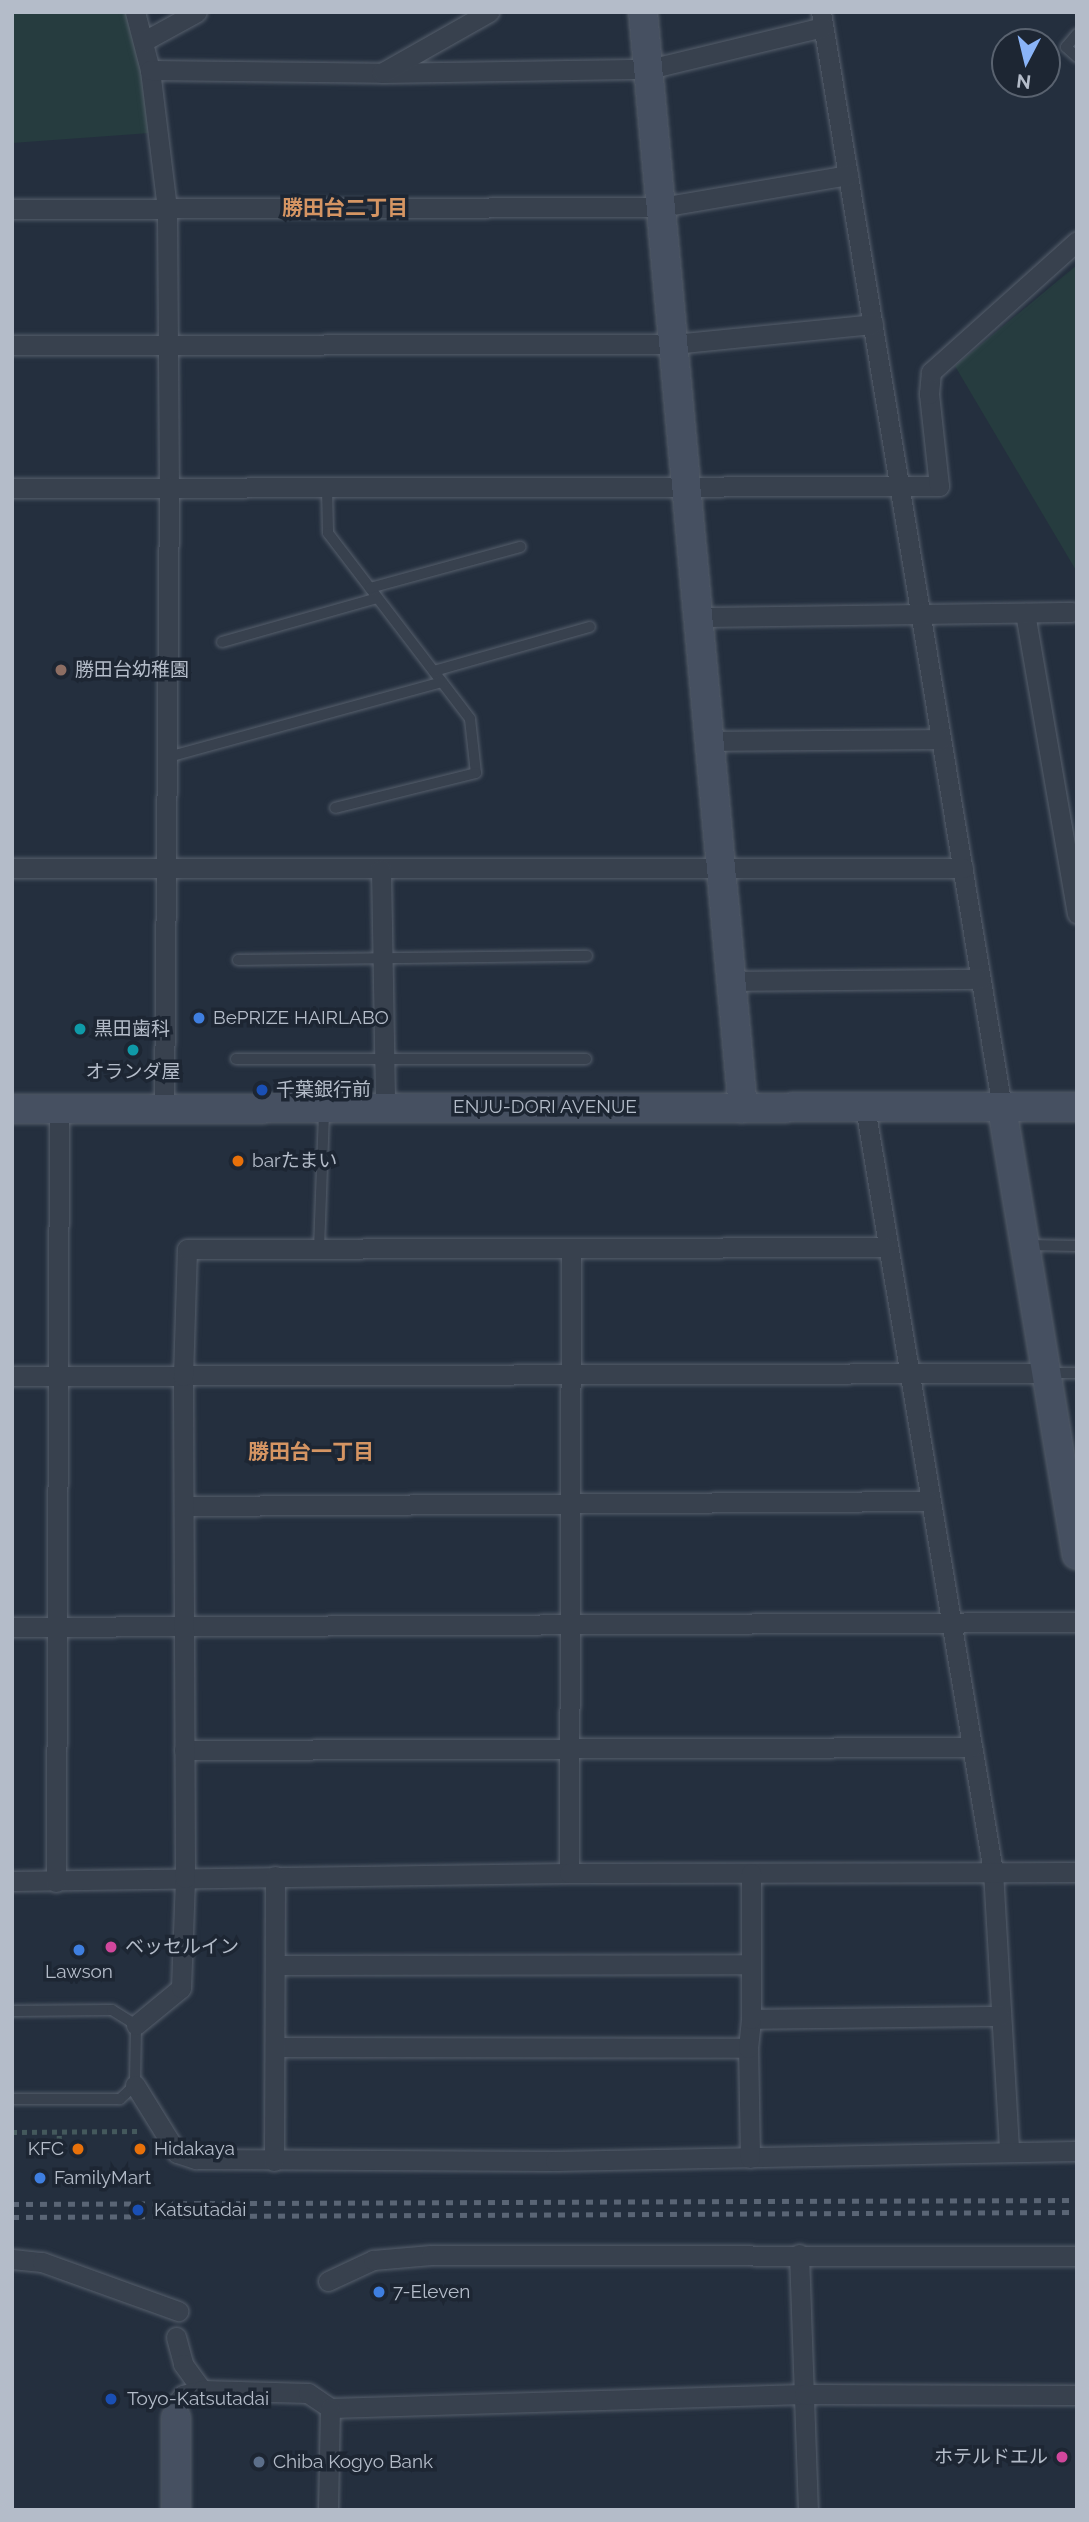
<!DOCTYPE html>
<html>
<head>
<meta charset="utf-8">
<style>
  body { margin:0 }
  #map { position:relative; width:1089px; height:2522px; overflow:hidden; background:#242f3e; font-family:Raleway,"Noto Sans JP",sans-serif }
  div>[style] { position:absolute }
  .green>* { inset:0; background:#263c3f }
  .path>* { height:4.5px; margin-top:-2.25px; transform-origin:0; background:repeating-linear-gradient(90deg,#44595c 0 5px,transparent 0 10px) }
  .roads { filter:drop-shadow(0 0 2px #565f6c) drop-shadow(0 0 2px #565f6c) }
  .lane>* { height:10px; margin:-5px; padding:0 5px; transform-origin:5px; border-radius:5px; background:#38414e }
  .street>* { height:19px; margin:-9.5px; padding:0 9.5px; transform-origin:9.5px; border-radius:9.5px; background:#38414e }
  .secondary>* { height:28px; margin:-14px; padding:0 14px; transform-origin:14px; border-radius:14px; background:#465061 }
  .rail>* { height:5px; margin-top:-2.5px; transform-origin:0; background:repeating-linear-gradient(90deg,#5a6575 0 7px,transparent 0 14px) }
  .dots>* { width:19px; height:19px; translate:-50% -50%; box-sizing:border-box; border:4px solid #1d2633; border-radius:50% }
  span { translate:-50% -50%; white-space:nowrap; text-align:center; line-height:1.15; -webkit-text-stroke:7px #1d2633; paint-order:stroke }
  .poi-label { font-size:19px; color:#b4bcc9 }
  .left { translate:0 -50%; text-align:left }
  .right { translate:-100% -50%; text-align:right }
  .street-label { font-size:19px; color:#b4bcc9 }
  .neighbourhood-label { font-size:21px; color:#d59563; font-weight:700 }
  .frame { position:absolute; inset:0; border:14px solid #b4bcc9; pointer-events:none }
  .north { position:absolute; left:991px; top:28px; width:70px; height:70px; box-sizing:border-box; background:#1d2633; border:2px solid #59626f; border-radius:50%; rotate:187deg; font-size:19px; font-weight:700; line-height:28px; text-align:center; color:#b4bcc9 }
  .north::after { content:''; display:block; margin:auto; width:24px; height:32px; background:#8ab4f8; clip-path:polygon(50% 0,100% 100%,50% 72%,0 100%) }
</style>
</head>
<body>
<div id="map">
  <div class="green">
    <div style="clip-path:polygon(12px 12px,129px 12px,139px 42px,150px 133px,12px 143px)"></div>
    <div style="clip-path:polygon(1077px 265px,1077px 572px,955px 366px)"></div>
  </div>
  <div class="path">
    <div style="left:12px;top:2132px;width:129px;rotate:-0.4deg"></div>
    <div style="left:59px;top:2141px;width:9px;rotate:-90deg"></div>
  </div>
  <div class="roads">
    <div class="lane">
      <div style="left:1077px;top:34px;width:17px;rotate:130deg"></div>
      <div style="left:1066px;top:47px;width:15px;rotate:42deg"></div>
      <div style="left:327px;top:488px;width:45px;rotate:88.7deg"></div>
      <div style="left:328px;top:533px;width:234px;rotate:52.6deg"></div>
      <div style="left:470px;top:719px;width:54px;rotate:83.7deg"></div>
      <div style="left:476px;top:773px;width:145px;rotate:166.1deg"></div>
      <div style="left:370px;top:588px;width:156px;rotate:-15.3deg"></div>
      <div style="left:222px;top:642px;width:161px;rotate:-15.8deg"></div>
      <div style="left:434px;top:671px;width:162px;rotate:-15.8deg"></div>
      <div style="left:168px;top:757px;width:284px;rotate:-15.3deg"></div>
      <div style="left:238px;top:960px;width:349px;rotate:-0.7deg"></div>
      <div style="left:236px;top:1059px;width:350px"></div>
      <div style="left:1028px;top:1245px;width:49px;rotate:1.2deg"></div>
      <div style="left:319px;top:1249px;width:139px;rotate:-87.9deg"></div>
      <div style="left:1051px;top:1373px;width:26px"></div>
      <div style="left:12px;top:2011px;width:100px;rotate:-0.6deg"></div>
      <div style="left:112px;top:2010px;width:28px;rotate:32deg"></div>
      <div style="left:136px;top:2025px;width:60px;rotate:91deg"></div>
      <div style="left:135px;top:2085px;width:21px;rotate:137deg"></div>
      <div style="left:120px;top:2099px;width:108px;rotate:180deg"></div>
    </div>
    <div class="street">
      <div style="left:135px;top:12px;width:60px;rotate:75.5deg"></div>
      <div style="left:150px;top:70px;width:140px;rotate:83deg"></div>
      <div style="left:167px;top:209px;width:278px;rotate:89.6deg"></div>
      <div style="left:169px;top:487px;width:621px;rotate:90.46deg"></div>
      <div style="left:821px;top:12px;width:1111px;rotate:80.62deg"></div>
      <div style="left:144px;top:41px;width:60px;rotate:-28.7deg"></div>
      <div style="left:150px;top:70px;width:231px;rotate:0.7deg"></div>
      <div style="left:381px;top:73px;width:268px;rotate:-0.9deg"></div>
      <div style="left:649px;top:69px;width:179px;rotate:-13.6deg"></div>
      <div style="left:383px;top:72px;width:122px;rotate:-29.5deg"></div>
      <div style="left:12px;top:209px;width:649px;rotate:-0.18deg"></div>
      <div style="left:661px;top:207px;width:190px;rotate:-9.7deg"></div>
      <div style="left:12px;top:345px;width:661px;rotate:-0.09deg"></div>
      <div style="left:673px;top:344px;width:201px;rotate:-5.7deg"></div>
      <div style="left:12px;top:488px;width:927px;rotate:-0.12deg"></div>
      <div style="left:939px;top:486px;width:93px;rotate:-96.2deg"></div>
      <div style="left:929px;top:394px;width:22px;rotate:-85deg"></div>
      <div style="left:931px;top:372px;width:196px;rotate:-41.9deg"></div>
      <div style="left:1025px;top:613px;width:305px;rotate:80.2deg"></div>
      <div style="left:698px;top:617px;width:374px;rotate:-0.8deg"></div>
      <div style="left:708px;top:741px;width:233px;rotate:-0.5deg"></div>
      <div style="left:12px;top:868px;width:951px"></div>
      <div style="left:381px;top:869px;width:238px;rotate:89deg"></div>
      <div style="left:730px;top:981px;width:250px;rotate:-0.5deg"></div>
      <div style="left:865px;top:1107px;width:775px;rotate:80.49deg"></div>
      <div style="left:993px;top:1871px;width:279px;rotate:86.7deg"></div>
      <div style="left:12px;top:1376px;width:1035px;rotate:-0.17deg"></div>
      <div style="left:184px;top:1506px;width:746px;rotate:-0.38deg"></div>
      <div style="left:12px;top:1627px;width:1065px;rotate:-0.27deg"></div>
      <div style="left:184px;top:1750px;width:788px;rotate:-0.22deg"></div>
      <div style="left:569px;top:1873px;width:624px;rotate:-89.82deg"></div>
      <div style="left:12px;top:1881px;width:557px;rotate:-0.82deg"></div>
      <div style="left:569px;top:1873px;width:508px;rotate:-0.11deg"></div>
      <div style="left:56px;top:1882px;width:773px;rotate:-89.78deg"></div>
      <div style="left:275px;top:1965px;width:476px;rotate:-0.1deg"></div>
      <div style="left:751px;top:2019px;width:249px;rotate:-0.7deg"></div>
      <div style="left:136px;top:2025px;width:58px;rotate:-39.4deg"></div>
      <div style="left:181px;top:1988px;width:110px;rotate:-87.9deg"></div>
      <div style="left:185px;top:1878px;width:502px;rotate:-90.23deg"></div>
      <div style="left:183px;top:1376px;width:127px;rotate:-88.2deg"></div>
      <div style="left:187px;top:1249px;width:699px;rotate:-0.16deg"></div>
      <div style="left:275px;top:2047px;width:473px;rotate:0.1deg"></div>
      <div style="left:135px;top:2085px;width:80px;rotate:58.3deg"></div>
      <div style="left:177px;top:2153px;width:20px;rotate:18deg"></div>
      <div style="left:196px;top:2159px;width:359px;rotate:0.3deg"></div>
      <div style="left:555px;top:2161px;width:522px;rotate:-1.1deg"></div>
      <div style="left:750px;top:2158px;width:110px;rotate:-91deg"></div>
      <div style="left:748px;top:2048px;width:29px;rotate:-84deg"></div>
      <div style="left:751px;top:2019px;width:146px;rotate:-90deg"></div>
      <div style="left:274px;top:2161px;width:285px;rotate:-89.8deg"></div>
      <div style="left:799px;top:2254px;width:256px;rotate:88deg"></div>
      <div style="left:12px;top:2259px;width:30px;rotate:6deg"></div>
      <div style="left:42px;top:2262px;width:145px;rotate:19.8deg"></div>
      <div style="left:328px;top:2281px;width:50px;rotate:-25deg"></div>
      <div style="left:373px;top:2260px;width:58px;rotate:-4.9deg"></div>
      <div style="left:431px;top:2255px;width:646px;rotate:0.09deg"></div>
      <div style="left:176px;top:2337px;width:28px;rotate:75deg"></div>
      <div style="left:183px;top:2364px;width:32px;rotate:54deg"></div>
      <div style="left:176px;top:2418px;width:15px;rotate:-86deg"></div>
      <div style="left:177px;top:2403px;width:10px;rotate:-53deg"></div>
      <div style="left:183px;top:2395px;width:20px;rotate:-15deg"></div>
      <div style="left:202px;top:2390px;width:106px;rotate:1.6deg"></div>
      <div style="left:308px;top:2393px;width:27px;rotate:34deg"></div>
      <div style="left:330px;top:2408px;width:474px;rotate:-1.7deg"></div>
      <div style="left:804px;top:2394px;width:273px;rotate:0.2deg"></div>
      <div style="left:328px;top:2510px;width:102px;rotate:-88.9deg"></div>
    </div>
    <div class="secondary">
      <div style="left:643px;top:12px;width:1101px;rotate:84.79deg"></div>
      <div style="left:1002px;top:1108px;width:453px;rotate:80.5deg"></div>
      <div style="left:12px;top:1109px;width:1065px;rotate:-0.11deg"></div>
      <div style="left:176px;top:2510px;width:92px;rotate:-90deg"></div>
    </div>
  </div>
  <div class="rail">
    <div style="left:12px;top:2204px;width:1065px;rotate:-0.22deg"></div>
    <div style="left:12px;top:2217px;width:1065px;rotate:-0.27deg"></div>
  </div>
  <div class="dots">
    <div style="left:61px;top:670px;background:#8d6e63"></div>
    <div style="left:199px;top:1018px;background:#3f7fe0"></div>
    <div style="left:80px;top:1029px;background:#0f9aa8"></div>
    <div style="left:133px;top:1050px;background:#0f9aa8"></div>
    <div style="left:262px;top:1090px;background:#1a4fb4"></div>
    <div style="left:238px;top:1161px;background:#e8710a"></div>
    <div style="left:111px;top:1947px;background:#d1479c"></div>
    <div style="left:79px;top:1950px;background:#3f7fe0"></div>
    <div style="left:78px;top:2149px;background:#e8710a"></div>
    <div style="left:140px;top:2149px;background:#e8710a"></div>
    <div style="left:40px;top:2178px;background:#3f7fe0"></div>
    <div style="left:138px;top:2210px;background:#1a4fb4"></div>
    <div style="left:379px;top:2292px;background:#3f7fe0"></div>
    <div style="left:111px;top:2399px;background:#1a4fb4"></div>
    <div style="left:1062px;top:2457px;background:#d1479c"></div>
    <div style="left:259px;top:2462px;background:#5c6f8a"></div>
  </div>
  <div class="poi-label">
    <span class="left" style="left:75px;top:670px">勝田台幼稚園</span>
    <span class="left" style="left:213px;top:1018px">BePRIZE HAIRLABO</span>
    <span class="left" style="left:94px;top:1029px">黒田歯科</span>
    <span style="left:133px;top:1072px">オランダ屋</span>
    <span class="left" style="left:276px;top:1090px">千葉銀行前</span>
    <span class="left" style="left:252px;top:1161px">barたまい</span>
    <span class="left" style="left:125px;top:1947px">ベッセルイン</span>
    <span style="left:79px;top:1972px">Lawson</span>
    <span class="right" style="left:64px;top:2149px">KFC</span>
    <span class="left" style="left:154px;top:2149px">Hidakaya</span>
    <span class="left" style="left:54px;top:2178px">FamilyMart</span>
    <span class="left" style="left:154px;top:2210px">Katsutadai</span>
    <span class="left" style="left:393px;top:2292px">7-Eleven</span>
    <span class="left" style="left:127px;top:2399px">Toyo-Katsutadai</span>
    <span class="right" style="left:1048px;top:2457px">ホテルドエル</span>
    <span class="left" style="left:273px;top:2462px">Chiba Kogyo Bank</span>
  </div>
  <div class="street-label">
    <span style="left:545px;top:1107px">ENJU-DORI AVENUE</span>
  </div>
  <div class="neighbourhood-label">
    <span style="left:345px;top:208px">勝田台二丁目</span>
    <span style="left:311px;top:1452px">勝田台一丁目</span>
  </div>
  <div class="frame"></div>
  <div class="north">N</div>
</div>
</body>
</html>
